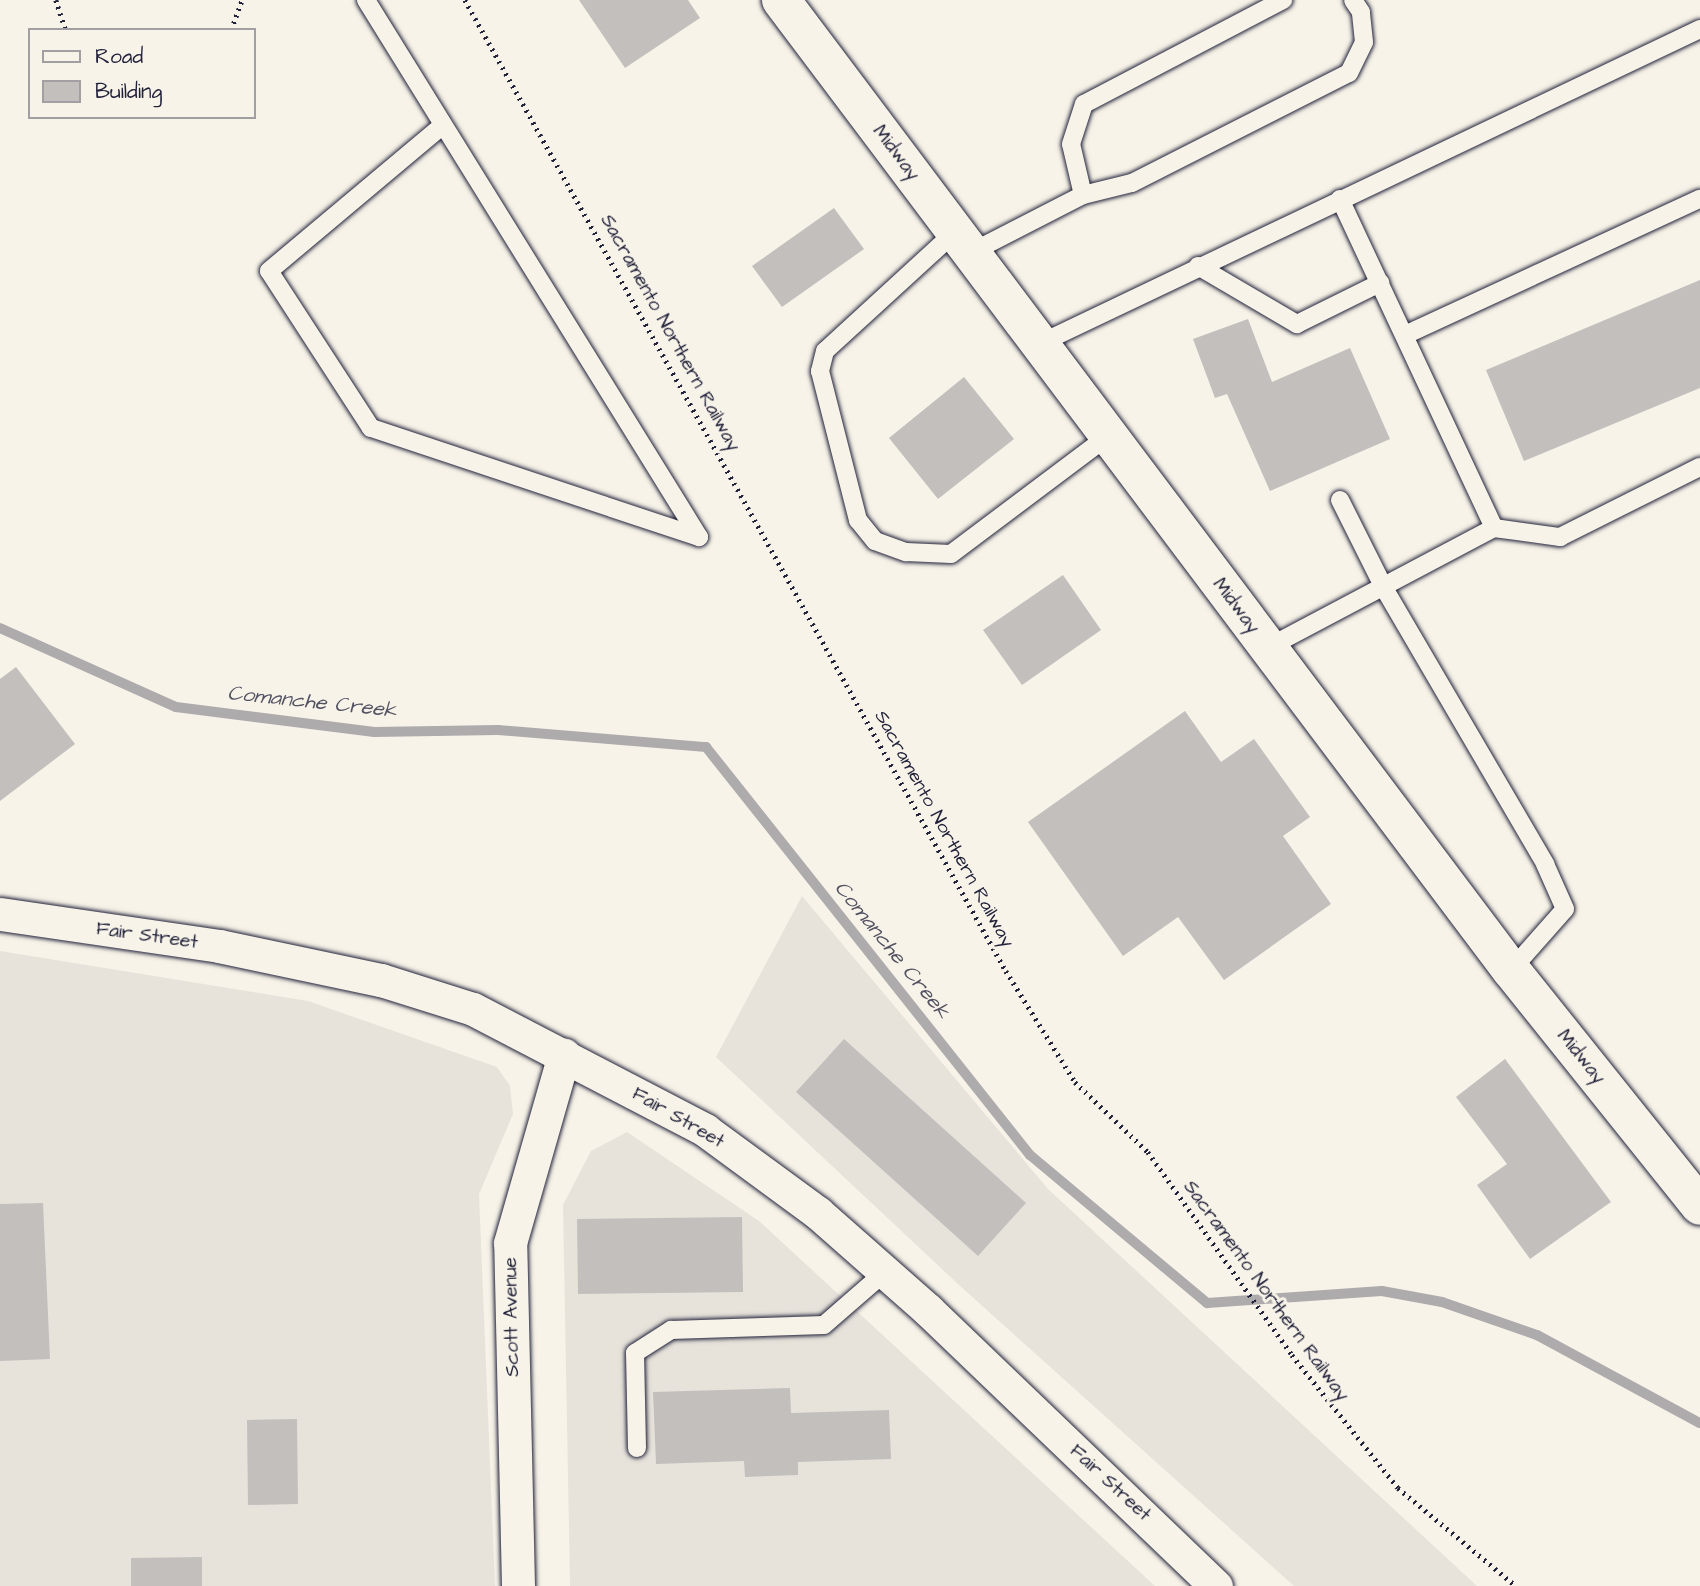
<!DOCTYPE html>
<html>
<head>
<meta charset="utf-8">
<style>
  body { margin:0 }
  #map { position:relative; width:1700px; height:1586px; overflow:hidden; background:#f7f3e8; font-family:"Architects Daughter",sans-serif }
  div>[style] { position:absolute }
  .built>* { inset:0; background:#e7e3db }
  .stream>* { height:10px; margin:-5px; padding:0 5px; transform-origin:5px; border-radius:5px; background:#aeabad }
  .building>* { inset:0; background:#c2bfbd }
  .path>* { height:4.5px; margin-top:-2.25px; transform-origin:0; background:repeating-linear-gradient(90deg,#22223b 0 2px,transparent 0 7px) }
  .roads { filter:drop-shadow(0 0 2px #22223b) drop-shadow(0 0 2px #22223b) }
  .lane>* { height:18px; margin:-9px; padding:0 9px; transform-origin:9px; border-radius:9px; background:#f7f3e8 }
  .street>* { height:33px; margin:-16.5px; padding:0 16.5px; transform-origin:16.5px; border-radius:16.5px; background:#f7f3e8 }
  .secondary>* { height:38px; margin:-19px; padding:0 19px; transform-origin:19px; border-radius:19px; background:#f7f3e8 }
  span { translate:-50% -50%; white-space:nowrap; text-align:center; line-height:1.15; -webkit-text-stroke:6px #f7f3e8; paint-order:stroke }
  .street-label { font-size:19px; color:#22223b }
  .water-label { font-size:21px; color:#535263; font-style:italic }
  .legend { position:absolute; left:28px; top:28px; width:228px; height:91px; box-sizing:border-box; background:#f7f3e8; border:2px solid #a29fa3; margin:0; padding:9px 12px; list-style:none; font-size:21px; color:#22223b }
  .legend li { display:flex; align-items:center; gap:14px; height:35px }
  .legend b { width:35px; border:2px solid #a29fa3 }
</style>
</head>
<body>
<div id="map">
  <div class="built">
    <div style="clip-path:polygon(802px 896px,1048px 1189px,1477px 1586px,1294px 1586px,959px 1285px,716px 1057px)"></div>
    <div style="clip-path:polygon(0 951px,308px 1001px,497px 1067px,510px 1086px,513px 1114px,479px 1194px,495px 1586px,0 1586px)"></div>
    <div style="clip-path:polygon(627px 1132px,759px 1221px,1155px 1586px,570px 1586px,563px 1205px,591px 1151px)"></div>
  </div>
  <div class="stream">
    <div style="left:0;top:628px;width:193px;rotate:24.2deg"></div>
    <div style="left:176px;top:707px;width:200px;rotate:7.2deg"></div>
    <div style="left:374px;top:732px;width:124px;rotate:-0.9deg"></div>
    <div style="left:498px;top:730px;width:209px;rotate:4.7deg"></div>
    <div style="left:706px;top:747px;width:521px;rotate:51.55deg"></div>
    <div style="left:1030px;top:1155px;width:231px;rotate:39.9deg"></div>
    <div style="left:1207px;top:1303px;width:175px;rotate:-3.9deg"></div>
    <div style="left:1382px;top:1291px;width:61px;rotate:10.4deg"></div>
    <div style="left:1442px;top:1302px;width:101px;rotate:19.2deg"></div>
    <div style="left:1537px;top:1335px;width:185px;rotate:28.4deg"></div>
  </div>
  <div class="building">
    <div style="clip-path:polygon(579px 0,688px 0,700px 18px,625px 68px)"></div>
    <div style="clip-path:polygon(834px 208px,864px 249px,782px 307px,752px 266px)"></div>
    <div style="clip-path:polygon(1700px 280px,1700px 388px,1524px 461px,1486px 370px)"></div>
    <div style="clip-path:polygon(1248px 319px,1272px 382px,1350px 348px,1390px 439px,1270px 491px,1227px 394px,1215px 398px,1193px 339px)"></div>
    <div style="clip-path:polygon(964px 377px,1014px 439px,938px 499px,889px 438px)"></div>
    <div style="clip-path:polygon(1063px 575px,1101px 630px,1022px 685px,983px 630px)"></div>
    <div style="clip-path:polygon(16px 667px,75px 744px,0 801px,0 679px)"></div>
    <div style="clip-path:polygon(1185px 711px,1221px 762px,1254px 739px,1310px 817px,1283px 836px,1331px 904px,1224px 980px,1178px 917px,1123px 956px,1028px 822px)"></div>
    <div style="clip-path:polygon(844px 1039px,1026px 1203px,978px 1256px,796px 1092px)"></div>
    <div style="clip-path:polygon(1505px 1059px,1611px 1202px,1530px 1259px,1477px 1185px,1507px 1164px,1456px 1097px)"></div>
    <div style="clip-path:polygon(43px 1203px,50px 1359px,0 1361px,0 1204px)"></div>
    <div style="clip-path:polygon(742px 1217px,743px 1292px,578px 1294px,577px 1219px)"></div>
    <div style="clip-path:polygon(790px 1388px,791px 1413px,889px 1410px,891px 1459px,798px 1462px,798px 1475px,745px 1477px,744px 1461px,656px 1464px,653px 1392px)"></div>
    <div style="clip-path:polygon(297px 1419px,298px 1504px,248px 1505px,247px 1420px)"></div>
    <div style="clip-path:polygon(202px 1557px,202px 1586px,131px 1586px,131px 1558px)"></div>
  </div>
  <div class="path">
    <div style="left:56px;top:0;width:32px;rotate:72deg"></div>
    <div style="left:465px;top:0;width:1112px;rotate:60.88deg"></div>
    <div style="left:1006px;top:971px;width:131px;rotate:58.1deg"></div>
    <div style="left:1075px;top:1082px;width:101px;rotate:43.8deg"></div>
    <div style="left:1148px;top:1152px;width:249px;rotate:54.6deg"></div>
    <div style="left:1292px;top:1355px;width:170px;rotate:51.4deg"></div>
    <div style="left:1398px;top:1488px;width:153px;rotate:39.7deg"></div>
    <div style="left:231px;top:30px;width:32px;rotate:-70deg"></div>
  </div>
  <div class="roads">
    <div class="lane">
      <div style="left:366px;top:0;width:632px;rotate:58.2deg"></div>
      <div style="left:699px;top:537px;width:346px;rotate:-161.6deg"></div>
      <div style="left:371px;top:428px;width:187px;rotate:-123deg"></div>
      <div style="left:269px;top:271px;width:227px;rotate:-40deg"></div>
      <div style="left:1083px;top:195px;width:52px;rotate:-103.2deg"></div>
      <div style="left:1071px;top:144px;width:42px;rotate:-72deg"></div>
      <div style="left:1084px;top:104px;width:225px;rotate:-27.6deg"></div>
      <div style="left:1340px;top:199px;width:363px;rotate:64.9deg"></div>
      <div style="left:955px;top:232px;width:176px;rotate:137.5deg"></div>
      <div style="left:825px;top:351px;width:21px;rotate:104deg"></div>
      <div style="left:820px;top:371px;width:154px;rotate:75.7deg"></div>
      <div style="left:858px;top:520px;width:27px;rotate:51deg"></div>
      <div style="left:875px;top:541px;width:33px;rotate:20deg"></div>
      <div style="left:906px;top:552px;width:45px;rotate:2.5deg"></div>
      <div style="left:951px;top:554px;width:196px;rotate:-36.9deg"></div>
      <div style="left:970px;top:253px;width:127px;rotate:-27.2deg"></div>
      <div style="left:1083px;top:195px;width:50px;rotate:-13.8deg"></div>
      <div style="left:1132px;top:183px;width:243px;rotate:-26.9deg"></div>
      <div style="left:1349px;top:73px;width:34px;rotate:-64deg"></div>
      <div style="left:1364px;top:42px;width:30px;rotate:-96deg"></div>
      <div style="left:1361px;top:12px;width:14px;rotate:-124deg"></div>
      <div style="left:1198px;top:266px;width:115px;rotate:30.4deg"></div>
      <div style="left:1297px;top:324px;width:93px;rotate:-26.3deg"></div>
      <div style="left:1405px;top:335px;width:325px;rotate:-24.8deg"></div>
      <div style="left:1039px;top:344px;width:732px;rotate:-25.48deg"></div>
      <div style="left:1340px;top:500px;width:98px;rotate:63.4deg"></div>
      <div style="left:1384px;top:588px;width:320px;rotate:59.7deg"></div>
      <div style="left:1545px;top:864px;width:49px;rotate:66deg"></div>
      <div style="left:1565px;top:909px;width:81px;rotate:131.5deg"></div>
      <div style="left:1267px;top:648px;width:257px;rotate:-27.9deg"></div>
      <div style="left:1494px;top:528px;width:67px;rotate:7.8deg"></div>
      <div style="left:1560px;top:537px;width:157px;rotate:-26.6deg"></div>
      <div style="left:637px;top:1448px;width:95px;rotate:-91.2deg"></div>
      <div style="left:635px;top:1353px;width:43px;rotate:-32.6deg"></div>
      <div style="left:671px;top:1330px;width:153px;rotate:-1.9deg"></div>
      <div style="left:824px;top:1325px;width:81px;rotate:-41deg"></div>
    </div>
    <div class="street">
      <div style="left:0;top:914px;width:221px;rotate:8.3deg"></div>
      <div style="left:219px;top:946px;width:166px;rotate:11.9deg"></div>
      <div style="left:381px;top:980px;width:96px;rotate:17.5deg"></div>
      <div style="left:473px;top:1009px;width:262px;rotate:27.5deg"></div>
      <div style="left:705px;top:1130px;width:140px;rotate:36.3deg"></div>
      <div style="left:818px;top:1213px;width:147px;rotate:41.4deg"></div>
      <div style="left:928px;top:1310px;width:399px;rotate:43.8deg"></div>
      <div style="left:518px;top:1586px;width:343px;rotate:-91.3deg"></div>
      <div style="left:510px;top:1243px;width:196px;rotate:-74deg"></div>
    </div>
    <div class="secondary">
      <div style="left:781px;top:0;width:1214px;rotate:53.04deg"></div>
      <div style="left:1511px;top:970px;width:302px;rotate:51.3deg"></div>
    </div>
  </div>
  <div class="street-label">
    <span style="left:896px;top:153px;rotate:53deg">Midway</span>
    <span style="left:670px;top:333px;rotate:61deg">Sacramento Northern Railway</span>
    <span style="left:1236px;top:606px;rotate:53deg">Midway</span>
    <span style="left:944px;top:829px;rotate:61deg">Sacramento Northern Railway</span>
    <span style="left:147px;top:936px;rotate:8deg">Fair Street</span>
    <span style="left:1581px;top:1057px;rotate:51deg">Midway</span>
    <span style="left:678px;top:1118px;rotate:30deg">Fair Street</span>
    <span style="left:1266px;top:1291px;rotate:54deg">Sacramento Northern Railway</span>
    <span style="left:512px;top:1317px;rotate:-91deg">Scott Avenue</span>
    <span style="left:1110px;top:1483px;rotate:43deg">Fair Street</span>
  </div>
  <div class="water-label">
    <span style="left:312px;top:702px;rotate:6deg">Comanche Creek</span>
    <span style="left:892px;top:950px;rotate:51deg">Comanche Creek</span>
  </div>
  <ul class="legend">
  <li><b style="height:9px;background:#f7f3e8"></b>Road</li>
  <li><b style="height:19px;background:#c2bfbd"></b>Building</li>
  </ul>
</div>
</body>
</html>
